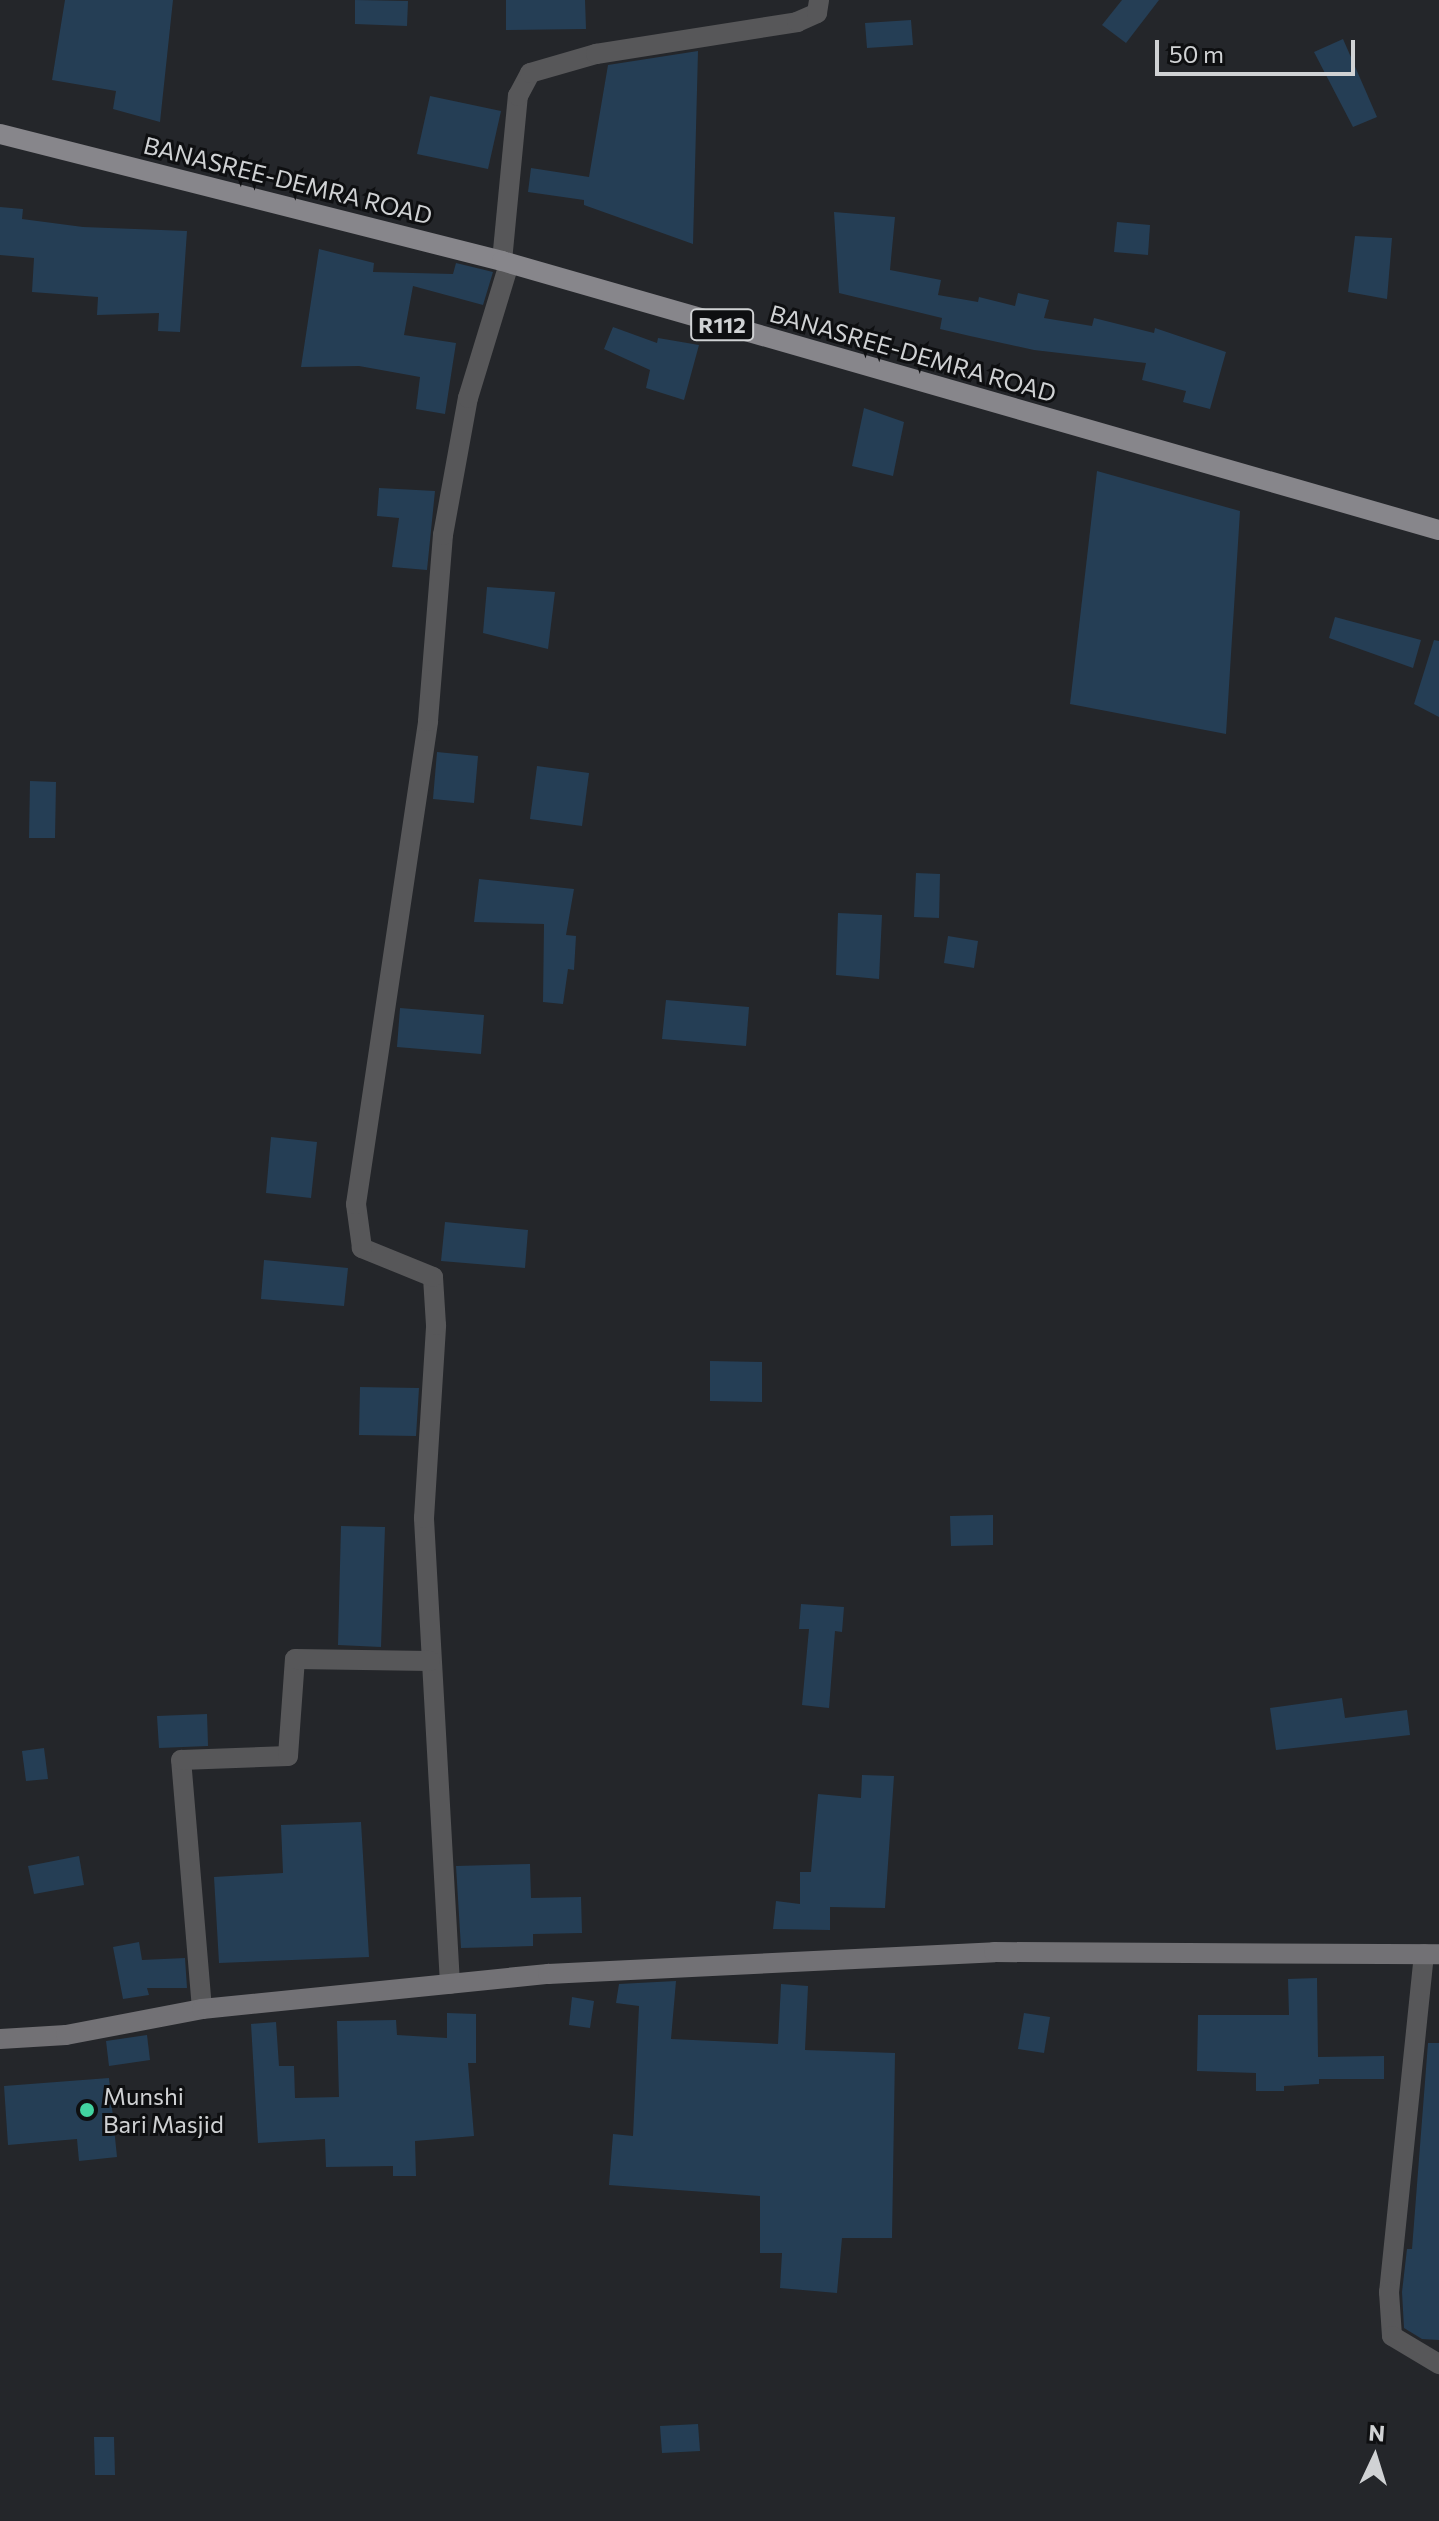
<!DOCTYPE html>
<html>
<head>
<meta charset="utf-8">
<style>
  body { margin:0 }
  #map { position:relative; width:1439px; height:2521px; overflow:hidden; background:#24262a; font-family:Commissioner,sans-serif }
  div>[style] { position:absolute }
  .building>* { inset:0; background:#253e55 }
  .minor>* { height:20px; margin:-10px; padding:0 10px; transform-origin:10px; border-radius:10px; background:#575759 }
  .secondary>* { height:20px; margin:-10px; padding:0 10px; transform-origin:10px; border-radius:10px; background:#727175 }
  .primary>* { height:20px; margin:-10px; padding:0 10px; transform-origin:10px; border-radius:10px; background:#87868b }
  .dots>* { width:22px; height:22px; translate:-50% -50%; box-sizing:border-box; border:4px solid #0e0f11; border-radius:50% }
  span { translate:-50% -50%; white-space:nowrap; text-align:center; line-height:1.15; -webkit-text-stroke:6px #0e0f11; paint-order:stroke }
  .shield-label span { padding:2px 6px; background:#0e0f11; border:2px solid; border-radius:6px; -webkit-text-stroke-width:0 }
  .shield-label { font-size:22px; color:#d0d2d4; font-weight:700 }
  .street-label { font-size:24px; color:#d0d2d4 }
  .poi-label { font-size:24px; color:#d0d2d4 }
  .left { translate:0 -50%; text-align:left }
  .north { position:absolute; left:1335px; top:2417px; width:80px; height:80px; -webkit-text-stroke:6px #0e0f11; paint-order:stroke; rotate:4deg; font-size:22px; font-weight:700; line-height:32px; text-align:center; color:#d0d2d4 }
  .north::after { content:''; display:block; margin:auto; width:28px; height:36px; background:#d0d2d4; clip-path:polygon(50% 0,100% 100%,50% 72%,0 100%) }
  .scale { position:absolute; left:1155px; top:40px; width:200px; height:36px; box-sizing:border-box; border:4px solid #d0d2d4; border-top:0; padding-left:10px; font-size:24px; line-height:28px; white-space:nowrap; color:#d0d2d4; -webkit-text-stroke:6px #0e0f11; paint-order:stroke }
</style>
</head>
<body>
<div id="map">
  <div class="building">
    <div style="clip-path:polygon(65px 0,173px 0,160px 122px,113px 109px,116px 91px,52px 80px)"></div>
    <div style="clip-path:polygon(355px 0,408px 1px,407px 26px,355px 24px)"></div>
    <div style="clip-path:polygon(506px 0,585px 0,586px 29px,506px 30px)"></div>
    <div style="clip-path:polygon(1122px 0,1159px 0,1126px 43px,1102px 25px)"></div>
    <div style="clip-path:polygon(911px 20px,913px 45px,867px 48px,865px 23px)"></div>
    <div style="clip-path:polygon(1343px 39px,1377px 117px,1353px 127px,1314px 52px)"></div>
    <div style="clip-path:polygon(698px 51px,693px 244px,584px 205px,584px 200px,528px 192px,531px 168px,589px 177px,608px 65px)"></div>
    <div style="clip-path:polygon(430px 96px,501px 111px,488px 169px,417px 154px)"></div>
    <div style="clip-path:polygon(0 207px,23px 209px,22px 219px,83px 227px,187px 231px,180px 332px,158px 331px,159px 313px,97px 315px,98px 297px,32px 292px,34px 258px,0 255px)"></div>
    <div style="clip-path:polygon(834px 212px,895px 217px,890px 270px,941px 280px,938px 295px,978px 302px,979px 297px,1015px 306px,1018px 293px,1049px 300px,1044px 318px,1092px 326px,1094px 318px,1154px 333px,1155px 328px,1226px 352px,1210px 409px,1183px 402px,1186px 391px,1142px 380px,1146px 363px,1034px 350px,970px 336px,940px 329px,942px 318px,839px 293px)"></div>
    <div style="clip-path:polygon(1117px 222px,1150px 225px,1148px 255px,1114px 252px)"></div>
    <div style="clip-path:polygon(1355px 236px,1392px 238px,1387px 299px,1348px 292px)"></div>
    <div style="clip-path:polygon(319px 249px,374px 263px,373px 272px,453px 274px,456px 263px,493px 272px,483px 305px,413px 286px,404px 335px,456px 343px,445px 414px,416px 409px,420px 377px,359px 366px,301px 367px)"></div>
    <div style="clip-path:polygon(613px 327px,657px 343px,658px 338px,699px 345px,684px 400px,646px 388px,650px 370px,604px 349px)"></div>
    <div style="clip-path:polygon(864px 408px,904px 422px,893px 476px,852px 466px)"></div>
    <div style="clip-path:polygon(1097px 471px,1240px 511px,1226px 734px,1070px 704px)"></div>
    <div style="clip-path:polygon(379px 488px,435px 491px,427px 570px,392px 567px,399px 518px,377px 516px)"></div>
    <div style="clip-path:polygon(487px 587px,555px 592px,548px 649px,483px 633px)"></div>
    <div style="clip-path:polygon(1335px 617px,1421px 640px,1413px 668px,1329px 638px)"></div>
    <div style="clip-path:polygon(1434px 640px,1439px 641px,1439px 717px,1414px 704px)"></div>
    <div style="clip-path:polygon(437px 752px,478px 756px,474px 803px,433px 799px)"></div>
    <div style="clip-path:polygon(537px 766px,589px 773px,582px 826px,530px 819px)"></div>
    <div style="clip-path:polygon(30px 781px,56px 782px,55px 838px,29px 838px)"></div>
    <div style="clip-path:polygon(916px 873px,940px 874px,939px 918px,914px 917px)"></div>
    <div style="clip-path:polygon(479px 879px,574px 889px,566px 935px,576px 936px,574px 970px,568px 969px,563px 1004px,543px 1002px,544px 924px,474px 922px)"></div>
    <div style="clip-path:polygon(838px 913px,882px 915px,879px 979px,836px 975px)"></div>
    <div style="clip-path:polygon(948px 936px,978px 941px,974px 968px,944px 963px)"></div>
    <div style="clip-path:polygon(666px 1000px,749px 1007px,746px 1046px,662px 1039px)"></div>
    <div style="clip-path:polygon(400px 1008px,484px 1015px,481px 1054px,397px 1047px)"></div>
    <div style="clip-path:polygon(271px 1137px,317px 1142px,311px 1198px,266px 1193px)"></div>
    <div style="clip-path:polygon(445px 1222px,528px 1230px,525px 1268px,441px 1261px)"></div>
    <div style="clip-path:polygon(264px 1260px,348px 1268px,344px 1306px,261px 1299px)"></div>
    <div style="clip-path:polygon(710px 1361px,762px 1362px,762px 1402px,710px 1401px)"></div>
    <div style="clip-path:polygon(360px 1387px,419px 1388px,416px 1436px,359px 1435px)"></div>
    <div style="clip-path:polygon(993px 1515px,993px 1545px,951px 1546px,950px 1516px)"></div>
    <div style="clip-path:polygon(341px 1526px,385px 1527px,381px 1647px,338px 1645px)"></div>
    <div style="clip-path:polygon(801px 1604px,844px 1607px,842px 1632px,835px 1631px,829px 1708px,802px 1705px,809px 1629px,799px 1629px)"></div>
    <div style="clip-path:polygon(1342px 1698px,1345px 1718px,1407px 1710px,1410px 1735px,1276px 1750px,1270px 1708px)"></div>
    <div style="clip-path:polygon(207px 1714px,208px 1746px,159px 1748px,157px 1716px)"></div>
    <div style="clip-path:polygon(44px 1748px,48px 1779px,26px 1781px,22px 1751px)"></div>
    <div style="clip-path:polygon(862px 1775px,894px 1776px,885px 1908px,830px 1907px,830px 1930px,773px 1929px,776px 1901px,800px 1904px,800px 1872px,811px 1872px,818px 1794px,861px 1798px)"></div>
    <div style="clip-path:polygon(361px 1822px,369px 1957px,219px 1963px,214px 1877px,283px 1873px,281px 1825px)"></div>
    <div style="clip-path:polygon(79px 1856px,84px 1885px,34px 1894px,28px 1866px)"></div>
    <div style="clip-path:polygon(530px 1864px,531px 1898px,581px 1897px,582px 1933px,533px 1934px,533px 1946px,461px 1948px,456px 1866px)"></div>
    <div style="clip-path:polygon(139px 1942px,142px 1960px,185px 1958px,187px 1988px,147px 1988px,149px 1995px,123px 1999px,113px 1947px)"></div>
    <div style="clip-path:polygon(1317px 1978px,1318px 2057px,1384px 2056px,1384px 2079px,1319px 2079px,1319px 2084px,1284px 2086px,1284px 2091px,1256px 2091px,1256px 2073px,1197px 2071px,1198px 2015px,1289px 2015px,1288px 1979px)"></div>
    <div style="clip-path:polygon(676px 1981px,671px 2039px,778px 2044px,781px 1984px,808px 1986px,805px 2050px,895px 2053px,892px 2238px,842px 2238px,837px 2293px,780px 2288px,782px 2253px,760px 2253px,760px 2196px,609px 2185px,613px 2134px,633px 2136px,639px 2006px,616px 2003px,619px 1984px)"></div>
    <div style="clip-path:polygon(572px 1997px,594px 2001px,590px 2028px,569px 2025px)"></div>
    <div style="clip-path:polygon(447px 2013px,476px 2014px,476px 2063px,468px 2063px,474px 2136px,415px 2141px,416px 2176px,393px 2176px,393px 2166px,326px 2167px,325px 2139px,258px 2143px,251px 2024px,276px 2022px,279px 2066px,294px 2066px,295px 2098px,339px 2097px,337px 2021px,396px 2020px,397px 2035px,447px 2038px)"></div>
    <div style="clip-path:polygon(1024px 2013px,1050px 2017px,1044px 2053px,1018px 2049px)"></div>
    <div style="clip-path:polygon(147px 2035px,150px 2060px,109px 2066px,106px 2041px)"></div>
    <div style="clip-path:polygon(1428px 2043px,1439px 2043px,1439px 2340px,1422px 2339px,1404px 2328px,1402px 2292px,1407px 2249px,1412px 2249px)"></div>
    <div style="clip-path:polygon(109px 2078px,117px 2157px,79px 2161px,77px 2139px,8px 2145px,4px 2086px)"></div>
    <div style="clip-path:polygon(698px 2424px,700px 2451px,662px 2453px,660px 2426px)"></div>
    <div style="clip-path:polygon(94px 2437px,114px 2437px,115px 2475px,95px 2475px)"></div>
  </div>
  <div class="minor">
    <div style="left:502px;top:261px;width:166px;rotate:-84.5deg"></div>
    <div style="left:518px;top:96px;width:26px;rotate:-62deg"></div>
    <div style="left:530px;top:73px;width:69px;rotate:-16.1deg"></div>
    <div style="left:596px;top:54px;width:204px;rotate:-9deg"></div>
    <div style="left:797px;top:22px;width:22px;rotate:-24deg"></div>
    <div style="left:817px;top:13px;width:13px;rotate:-81deg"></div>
    <div style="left:1424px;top:1954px;width:340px;rotate:95.9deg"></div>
    <div style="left:1389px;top:2292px;width:44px;rotate:86.1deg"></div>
    <div style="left:1392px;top:2336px;width:55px;rotate:30.8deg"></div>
    <div style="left:450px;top:1984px;width:467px;rotate:-93.2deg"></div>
    <div style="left:424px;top:1518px;width:193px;rotate:-86.4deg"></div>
    <div style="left:436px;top:1325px;width:48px;rotate:-93.6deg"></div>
    <div style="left:433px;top:1277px;width:77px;rotate:-157.8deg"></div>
    <div style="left:362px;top:1248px;width:44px;rotate:-97.8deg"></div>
    <div style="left:356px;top:1204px;width:488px;rotate:-81.5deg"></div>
    <div style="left:428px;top:721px;width:187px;rotate:-85.4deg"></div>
    <div style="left:443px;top:535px;width:139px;rotate:-79.7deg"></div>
    <div style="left:468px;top:398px;width:140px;rotate:-73deg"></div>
    <div style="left:202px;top:2009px;width:250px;rotate:-94.8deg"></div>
    <div style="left:181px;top:1760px;width:107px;rotate:-2.1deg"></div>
    <div style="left:288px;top:1756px;width:97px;rotate:-85.9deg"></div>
    <div style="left:295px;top:1659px;width:135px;rotate:0.8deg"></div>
  </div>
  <div class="secondary">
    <div style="left:0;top:2039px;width:66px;rotate:-3.5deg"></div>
    <div style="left:66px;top:2035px;width:138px;rotate:-10.8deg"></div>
    <div style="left:202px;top:2009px;width:348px;rotate:-5.8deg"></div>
    <div style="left:548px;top:1974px;width:447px;rotate:-2.8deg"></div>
    <div style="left:994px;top:1952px;width:445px;rotate:0.3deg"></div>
  </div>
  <div class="primary">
    <div style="left:0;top:134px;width:518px;rotate:14.2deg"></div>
    <div style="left:502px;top:261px;width:975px;rotate:16.02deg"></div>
  </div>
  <div class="dots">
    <div style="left:87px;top:2110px;background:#42d4a1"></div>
  </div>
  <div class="shield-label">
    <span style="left:722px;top:325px">R112</span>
  </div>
  <div class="street-label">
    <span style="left:288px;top:180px;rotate:14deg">BANASREE-DEMRA ROAD</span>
    <span style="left:913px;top:353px;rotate:16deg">BANASREE-DEMRA ROAD</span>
  </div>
  <div class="poi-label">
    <span class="left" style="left:103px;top:2110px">Munshi<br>Bari Masjid</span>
  </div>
  <div class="north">N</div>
  <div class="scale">50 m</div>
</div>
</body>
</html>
